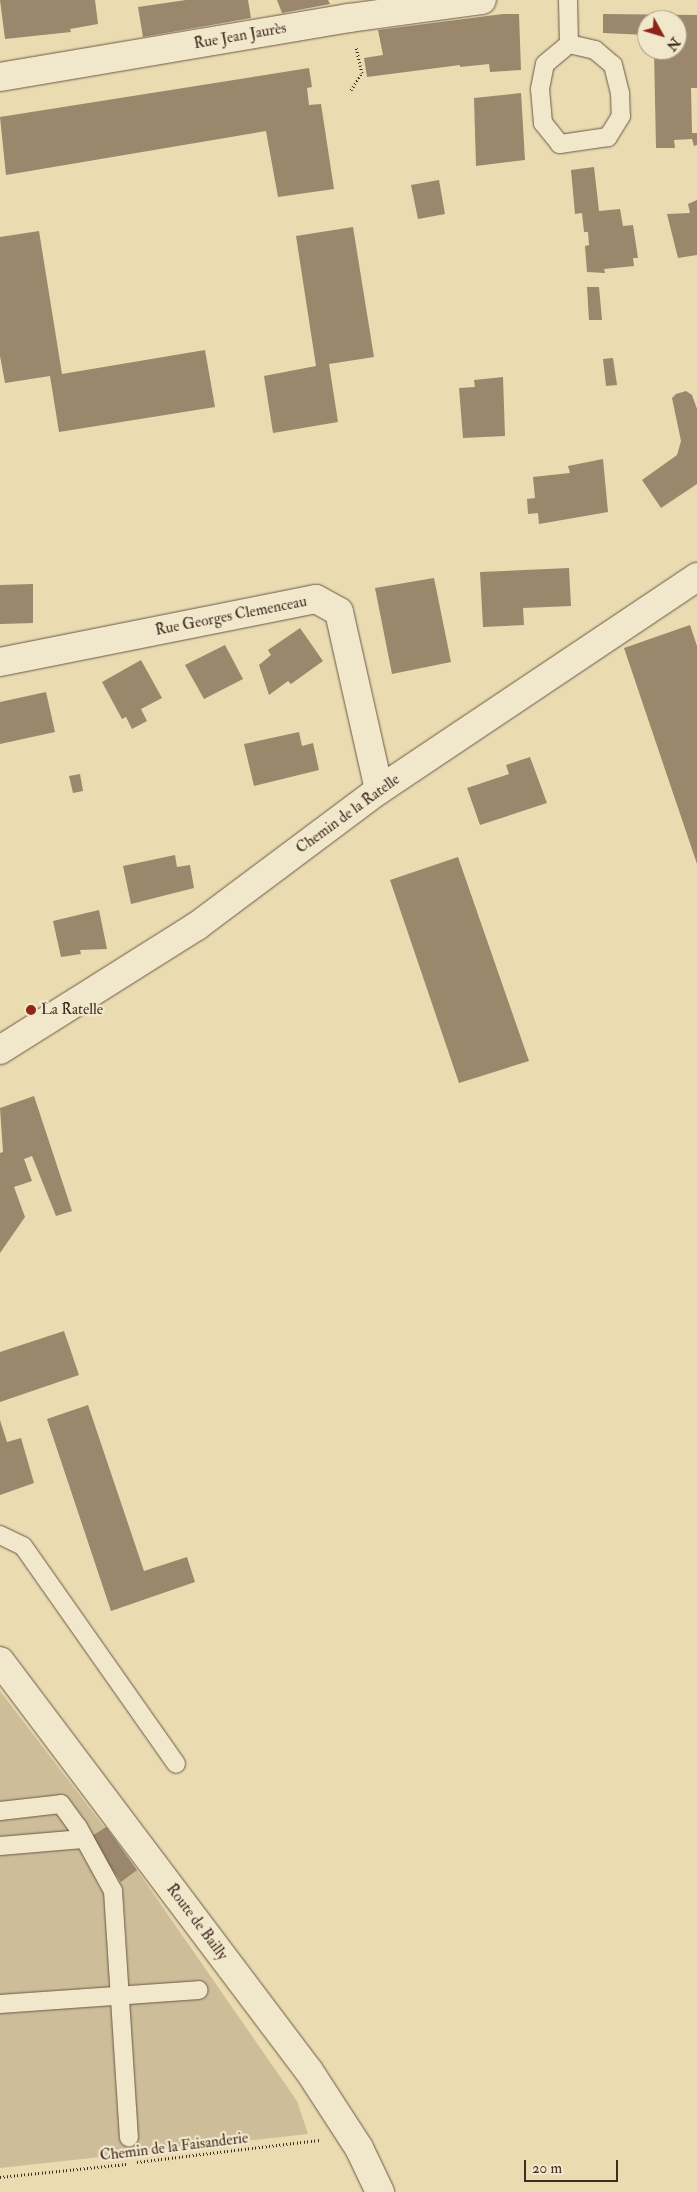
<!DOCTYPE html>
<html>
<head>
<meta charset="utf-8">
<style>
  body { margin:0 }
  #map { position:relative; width:697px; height:2192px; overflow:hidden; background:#eadbb1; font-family:"IM FELL Double Pica",serif }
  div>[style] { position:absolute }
  .green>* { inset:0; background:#cebd99 }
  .building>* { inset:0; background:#9a876c }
  .path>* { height:3px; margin-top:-1.5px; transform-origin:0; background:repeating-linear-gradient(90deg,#432c22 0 1px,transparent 0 3.5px) }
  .roads { filter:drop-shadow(0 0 1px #6d5846) drop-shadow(0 0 1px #6d5846) }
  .service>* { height:18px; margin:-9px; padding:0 9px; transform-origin:9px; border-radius:9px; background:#f1e8cc }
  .minor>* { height:28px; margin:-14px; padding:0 14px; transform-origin:14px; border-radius:14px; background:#f1e8cc }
  .tertiary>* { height:28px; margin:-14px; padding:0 14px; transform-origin:14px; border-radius:14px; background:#f1e8cc }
  .dots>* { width:14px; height:14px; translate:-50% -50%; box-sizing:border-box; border:2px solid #f1e8cc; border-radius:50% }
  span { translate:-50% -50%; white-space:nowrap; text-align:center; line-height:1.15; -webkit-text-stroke:4.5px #f1e8cc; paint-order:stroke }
  .street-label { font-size:15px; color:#432c22 }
  .poi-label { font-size:15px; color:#432c22 }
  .left { translate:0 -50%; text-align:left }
  .north { position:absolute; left:637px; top:10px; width:50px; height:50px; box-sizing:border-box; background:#f1e8cc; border:1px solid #ab9d88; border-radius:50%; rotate:129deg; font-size:14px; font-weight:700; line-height:20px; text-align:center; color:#432c22 }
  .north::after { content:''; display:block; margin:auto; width:18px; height:22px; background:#8f2418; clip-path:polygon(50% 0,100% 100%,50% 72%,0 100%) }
  .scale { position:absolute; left:524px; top:2160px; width:94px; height:22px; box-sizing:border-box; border:2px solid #432c22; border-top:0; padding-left:6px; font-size:15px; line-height:18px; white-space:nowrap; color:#432c22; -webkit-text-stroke:4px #f1e8cc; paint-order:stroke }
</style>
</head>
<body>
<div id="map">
  <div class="green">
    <div style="clip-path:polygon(0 1691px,137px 1870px,297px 2101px,308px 2134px,0 2168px)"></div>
  </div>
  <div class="building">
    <div style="clip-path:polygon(0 0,95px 0,98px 24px,70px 29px,71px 32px,5px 39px)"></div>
    <div style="clip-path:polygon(186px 0,248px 0,251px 18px,143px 37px,138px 7px)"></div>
    <div style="clip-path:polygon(277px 0,328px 0,330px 4px,282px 13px)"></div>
    <div style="clip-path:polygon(503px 14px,519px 14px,521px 70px,490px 72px,489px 64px,460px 67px,460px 65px,367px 77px,364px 58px,383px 55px,378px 30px)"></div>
    <div style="clip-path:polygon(603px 14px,697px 15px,697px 88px,691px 88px,692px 133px,697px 133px,697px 145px,694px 146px,692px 139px,674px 140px,675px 148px,656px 148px,654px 50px,677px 50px,677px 20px,647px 20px,647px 35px,603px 33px)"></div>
    <div style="clip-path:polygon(309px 68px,312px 87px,307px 88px,309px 105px,321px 104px,334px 189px,278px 197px,266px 131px,6px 175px,0 117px)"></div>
    <div style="clip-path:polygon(521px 93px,525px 160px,476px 166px,474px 98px)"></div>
    <div style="clip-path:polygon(594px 167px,599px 211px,620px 209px,623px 226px,633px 225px,638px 258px,633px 258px,634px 266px,604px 269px,605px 273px,587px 272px,585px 246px,589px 245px,588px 232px,584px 232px,582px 213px,575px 214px,571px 170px)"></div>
    <div style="clip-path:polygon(439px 180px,445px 214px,418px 219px,411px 185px)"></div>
    <div style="clip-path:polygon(697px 200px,697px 255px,678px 258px,667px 214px,690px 213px,688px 204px)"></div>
    <div style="clip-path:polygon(353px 227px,374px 357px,329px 364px,338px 422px,273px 433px,264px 376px,316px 366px,296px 236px)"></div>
    <div style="clip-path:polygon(39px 231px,62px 374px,205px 350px,215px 407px,59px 432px,50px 376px,5px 383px,0 356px,0 237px)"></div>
    <div style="clip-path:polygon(587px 287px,599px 287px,602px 320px,589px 320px)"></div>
    <div style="clip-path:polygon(613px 358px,617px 385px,606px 386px,603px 359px)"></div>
    <div style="clip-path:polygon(503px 377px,505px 436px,463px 438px,459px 388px,475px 387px,474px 380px)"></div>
    <div style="clip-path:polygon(686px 391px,692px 395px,697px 409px,697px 484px,661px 508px,642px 480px,677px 455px,681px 441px,672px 398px,676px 394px)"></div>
    <div style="clip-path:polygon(603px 459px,608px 512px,539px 524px,538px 513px,528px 514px,527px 499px,535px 498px,533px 477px,570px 473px,568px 466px)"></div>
    <div style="clip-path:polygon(569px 568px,571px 606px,523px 608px,524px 625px,483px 627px,480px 572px)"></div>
    <div style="clip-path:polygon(434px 578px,451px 662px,392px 674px,375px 588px)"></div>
    <div style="clip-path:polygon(33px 584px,33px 623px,0 624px,0 585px)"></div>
    <div style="clip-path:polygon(690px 625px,697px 646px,697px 864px,624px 648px)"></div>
    <div style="clip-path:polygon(300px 628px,323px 661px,291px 684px,288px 681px,269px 695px,259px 665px,271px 655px,268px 650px)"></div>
    <div style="clip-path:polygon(225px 645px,243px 679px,204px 699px,185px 665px)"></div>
    <div style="clip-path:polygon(141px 660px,162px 698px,141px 709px,147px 721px,132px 729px,126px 717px,122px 719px,102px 682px)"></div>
    <div style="clip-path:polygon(46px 692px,55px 732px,0 744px,0 702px)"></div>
    <div style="clip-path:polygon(299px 732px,302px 746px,313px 743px,319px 770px,254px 786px,244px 744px)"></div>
    <div style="clip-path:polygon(530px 757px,547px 803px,480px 825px,467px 788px,509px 774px,506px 765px)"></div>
    <div style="clip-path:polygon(80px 774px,83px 791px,73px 793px,69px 776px)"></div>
    <div style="clip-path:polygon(175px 855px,177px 867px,190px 865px,194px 888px,131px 904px,123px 866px)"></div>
    <div style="clip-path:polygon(458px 857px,529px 1061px,459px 1083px,390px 880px)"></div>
    <div style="clip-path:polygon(99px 910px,107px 949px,80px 950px,81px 954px,61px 957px,53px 921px)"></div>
    <div style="clip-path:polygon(34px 1096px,72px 1211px,56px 1216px,32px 1156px,24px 1159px,32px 1181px,14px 1187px,25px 1217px,0 1253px,0 1153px,3px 1152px,0 1108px)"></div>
    <div style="clip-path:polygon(64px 1331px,79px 1375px,0 1402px,0 1352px)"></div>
    <div style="clip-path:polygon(88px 1405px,144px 1571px,187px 1557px,195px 1582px,111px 1611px,47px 1419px)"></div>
    <div style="clip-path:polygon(0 1420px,7px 1442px,21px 1438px,34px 1483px,0 1495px)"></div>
    <div style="clip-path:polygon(106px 1827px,137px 1870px,121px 1882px,89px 1838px)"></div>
  </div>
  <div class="path">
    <div style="left:351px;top:90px;width:20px;rotate:-57deg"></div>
    <div style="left:362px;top:73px;width:27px;rotate:-103deg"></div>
    <div style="left:137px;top:2162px;width:184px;rotate:-6.9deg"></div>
    <div style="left:0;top:2177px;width:127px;rotate:-5.9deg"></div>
  </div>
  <div class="roads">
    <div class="service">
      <div style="left:568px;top:0;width:44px;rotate:88.7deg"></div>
      <div style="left:569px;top:44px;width:27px;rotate:13deg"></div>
      <div style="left:595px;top:50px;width:23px;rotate:40deg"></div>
      <div style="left:613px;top:65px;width:29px;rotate:76deg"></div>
      <div style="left:620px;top:93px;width:23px;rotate:88deg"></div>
      <div style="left:621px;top:116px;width:25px;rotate:122deg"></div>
      <div style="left:608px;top:137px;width:49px;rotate:171.7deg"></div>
      <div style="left:560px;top:144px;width:27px;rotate:-129deg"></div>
      <div style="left:543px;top:123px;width:34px;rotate:-95deg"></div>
      <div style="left:540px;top:89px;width:25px;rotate:-79deg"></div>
      <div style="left:545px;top:64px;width:31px;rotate:-40deg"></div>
      <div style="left:0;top:1535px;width:25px;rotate:26deg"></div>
      <div style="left:23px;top:1546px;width:266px;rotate:54.9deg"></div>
      <div style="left:0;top:1811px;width:61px;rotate:-6.5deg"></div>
      <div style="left:61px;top:1804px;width:29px;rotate:54deg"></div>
      <div style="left:78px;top:1827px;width:73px;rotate:61.3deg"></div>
      <div style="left:113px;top:1891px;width:247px;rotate:86.3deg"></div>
      <div style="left:0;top:1846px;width:83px;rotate:-4.8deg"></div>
      <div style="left:0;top:2004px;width:199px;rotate:-4deg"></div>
    </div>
    <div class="minor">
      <div style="left:0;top:77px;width:354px;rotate:-9.6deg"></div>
      <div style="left:349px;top:18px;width:134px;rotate:-7.7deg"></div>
      <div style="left:0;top:662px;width:322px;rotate:-11.3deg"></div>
      <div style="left:316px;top:599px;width:26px;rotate:29deg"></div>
      <div style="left:339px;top:612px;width:182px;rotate:77.3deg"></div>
    </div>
    <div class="tertiary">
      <div style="left:0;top:1050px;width:233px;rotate:-32.2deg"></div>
      <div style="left:197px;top:926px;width:227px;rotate:-36.8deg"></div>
      <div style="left:379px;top:790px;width:383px;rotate:-33.8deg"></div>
      <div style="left:0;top:1661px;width:513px;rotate:53deg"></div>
      <div style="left:309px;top:2071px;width:92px;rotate:57deg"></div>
      <div style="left:359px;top:2148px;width:49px;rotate:64.5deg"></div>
    </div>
  </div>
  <div class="dots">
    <div style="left:31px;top:1010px;background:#8f2418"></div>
  </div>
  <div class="street-label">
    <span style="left:240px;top:36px;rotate:-10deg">Rue Jean Jaurès</span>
    <span style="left:231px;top:616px;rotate:-11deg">Rue Georges Clemenceau</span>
    <span style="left:348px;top:814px;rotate:-36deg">Chemin de la Ratelle</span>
    <span style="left:197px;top:1922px;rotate:53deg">Route de Bailly</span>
    <span style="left:174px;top:2147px;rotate:-7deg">Chemin de la Faisanderie</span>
  </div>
  <div class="poi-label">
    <span class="left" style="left:41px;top:1010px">La Ratelle</span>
  </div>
  <div class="north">N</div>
  <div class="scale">20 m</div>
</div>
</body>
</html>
